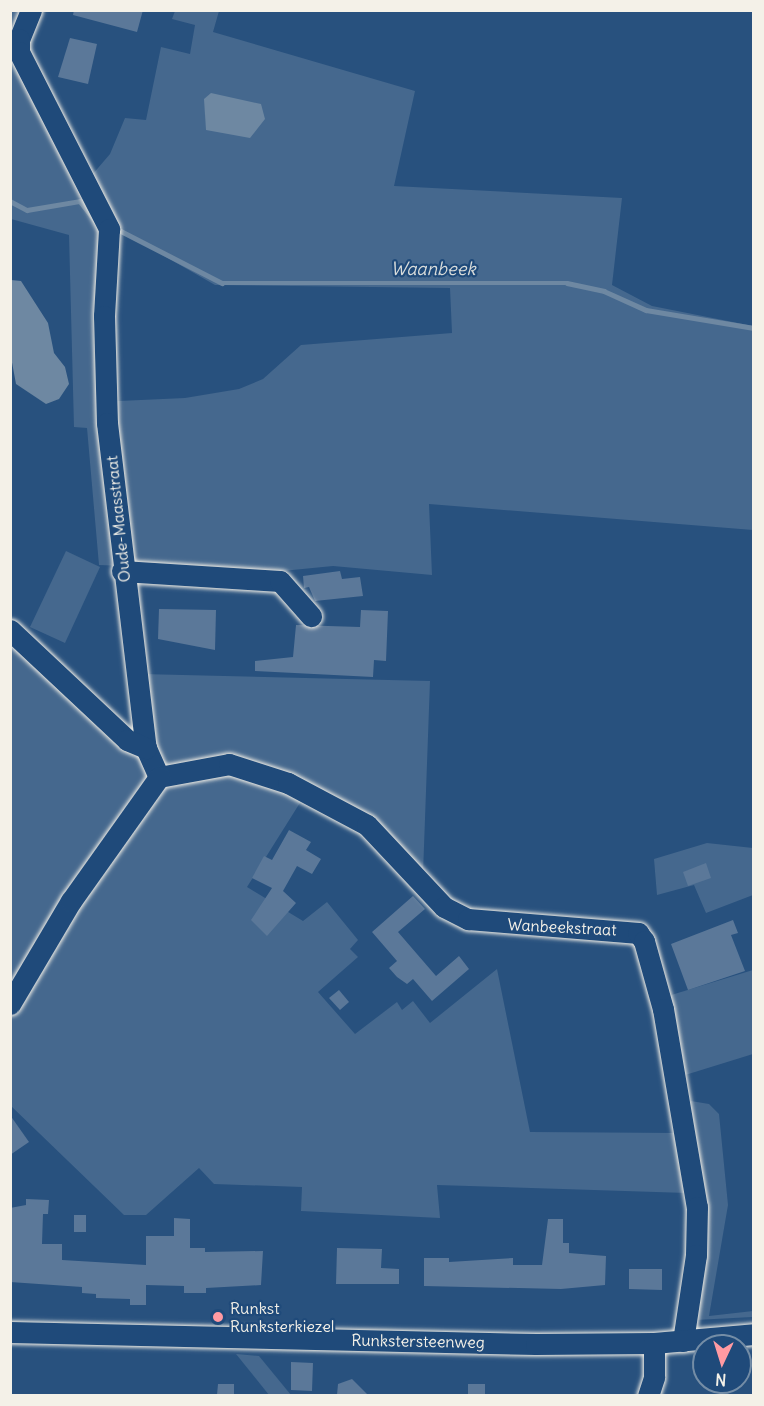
<!DOCTYPE html>
<html>
<head>
<meta charset="utf-8">
<style>
  body { margin:0 }
  #map { position:relative; width:764px; height:1406px; overflow:hidden; background:#28517e; font-family:Delius,sans-serif }
  div>[style] { position:absolute }
  .green>* { inset:0; background:#45688e }
  .water>* { inset:0; background:#6e88a2 }
  .stream>* { height:4.5px; margin:-2.25px; padding:0 2.25px; transform-origin:2.25px; border-radius:2.25px; background:#6e88a2 }
  .building>* { inset:0; background:#5b7899 }
  .roads { filter:drop-shadow(0 0 2px #f4f1e8) drop-shadow(0 0 2px #f4f1e8) }
  .minor>* { height:21px; margin:-10.5px; padding:0 10.5px; transform-origin:10.5px; border-radius:10.5px; background:#1f4a7a }
  .dots>* { width:16px; height:16px; translate:-50% -50%; box-sizing:border-box; border:3px solid #1f4a7a; border-radius:50% }
  span { translate:-50% -50%; white-space:nowrap; text-align:center; line-height:1.15; -webkit-text-stroke:4.5px #1f4a7a; paint-order:stroke }
  .street-label { font-size:16px; color:#f4f1e8 }
  .poi-label { font-size:16px; color:#f4f1e8 }
  .left { translate:0 -50%; text-align:left }
  .water-label { font-size:18px; color:#d9dcda; font-style:italic }
  .frame { position:absolute; inset:0; border:12px solid #f4f1e8; pointer-events:none }
  .north { position:absolute; left:692px; top:1334px; width:60px; height:60px; box-sizing:border-box; background:#1f4a7a; border:2px solid #748da6; border-radius:50%; rotate:184deg; font-size:16px; font-weight:700; line-height:24px; text-align:center; color:#f4f1e8 }
  .north::after { content:''; display:block; margin:auto; width:21px; height:27px; background:#ff9aa2; clip-path:polygon(50% 0,100% 100%,50% 72%,0 100%) }
</style>
</head>
<body>
<div id="map">
  <div class="green">
    <div style="clip-path:polygon(10px 11px,22px 11px,16px 24px,104px 233px,92px 317px,97px 402px,185px 398px,239px 389px,263px 379px,301px 345px,452px 333px,450px 288px,215px 285px,117px 229px,92px 175px,110px 154px,125px 118px,146px 120px,161px 47px,190px 54px,195px 25px,172px 19px,175px 11px,219px 11px,213px 32px,415px 91px,394px 186px,622px 198px,612px 285px,652px 306px,753px 326px,753px 530px,429px 504px,432px 575px,333px 566px,272px 572px,99px 565px,87px 428px,74px 427px,69px 235px,11px 219px)"></div>
    <div style="clip-path:polygon(66px 551px,100px 567px,65px 643px,30px 627px)"></div>
    <div style="clip-path:polygon(10px 635px,138px 740px,141px 674px,430px 681px,423px 874px,376px 824px,221px 757px,154px 769px,242px 773px,303px 798px,247px 887px,303px 921px,327px 902px,358px 940px,350px 949px,358px 957px,318px 992px,355px 1034px,397px 1002px,402px 1010px,413px 1001px,430px 1023px,497px 969px,530px 1132px,677px 1133px,687px 1193px,437px 1185px,440px 1218px,301px 1211px,302px 1187px,214px 1184px,199px 1168px,146px 1215px,124px 1215px,11px 1106px)"></div>
    <div style="clip-path:polygon(707px 843px,753px 848px,753px 895px,706px 913px,694px 885px,657px 895px,654px 859px)"></div>
    <div style="clip-path:polygon(753px 970px,753px 1054px,682px 1076px,668px 996px)"></div>
    <div style="clip-path:polygon(691px 1101px,709px 1104px,719px 1114px,728px 1205px,709px 1316px,753px 1311px,753px 1317px,695px 1320px,687px 1112px)"></div>
    <div style="clip-path:polygon(236px 1354px,259px 1356px,291px 1395px,269px 1395px)"></div>
  </div>
  <div class="water">
    <div style="clip-path:polygon(211px 93px,261px 104px,265px 119px,250px 138px,206px 130px,204px 99px)"></div>
    <div style="clip-path:polygon(11px 280px,21px 281px,48px 323px,54px 353px,65px 367px,69px 384px,59px 399px,46px 404px,16px 384px,11px 357px)"></div>
  </div>
  <div class="stream">
    <div style="left:10px;top:201px;width:19px;rotate:28deg"></div>
    <div style="left:27px;top:210px;width:54px;rotate:-9.6deg"></div>
    <div style="left:80px;top:201px;width:31px;rotate:52deg"></div>
    <div style="left:119px;top:230px;width:116px;rotate:27.2deg"></div>
    <div style="left:222px;top:283px;width:345px"></div>
    <div style="left:567px;top:283px;width:38px;rotate:12deg"></div>
    <div style="left:604px;top:291px;width:46px;rotate:24.3deg"></div>
    <div style="left:646px;top:310px;width:109px;rotate:9.5deg"></div>
  </div>
  <div class="building">
    <div style="clip-path:polygon(74px 10px,143px 10px,137px 32px,73px 15px)"></div>
    <div style="clip-path:polygon(70px 38px,97px 44px,88px 84px,58px 77px)"></div>
    <div style="clip-path:polygon(340px 571px,342px 579px,360px 577px,363px 596px,315px 601px,309px 587px,304px 588px,303px 576px)"></div>
    <div style="clip-path:polygon(159px 609px,216px 610px,215px 650px,158px 639px)"></div>
    <div style="clip-path:polygon(361px 610px,388px 611px,386px 661px,374px 660px,373px 677px,255px 671px,255px 661px,293px 657px,296px 625px,360px 627px)"></div>
    <div style="clip-path:polygon(289px 830px,311px 842px,306px 850px,321px 859px,312px 874px,297px 866px,283px 891px,296px 903px,267px 936px,251px 920px,272px 888px,252px 878px,264px 856px,272px 860px)"></div>
    <div style="clip-path:polygon(706px 863px,711px 878px,688px 886px,683px 872px)"></div>
    <div style="clip-path:polygon(413px 896px,425px 909px,398px 932px,436px 976px,459px 956px,469px 969px,432px 1001px,413px 979px,407px 984px,397px 977px,389px 968px,397px 961px,372px 932px)"></div>
    <div style="clip-path:polygon(733px 920px,738px 933px,731px 935px,745px 971px,688px 990px,671px 944px)"></div>
    <div style="clip-path:polygon(339px 990px,349px 1002px,340px 1010px,329px 998px)"></div>
    <div style="clip-path:polygon(10px 1115px,29px 1142px,10px 1155px)"></div>
    <div style="clip-path:polygon(26px 1199px,49px 1200px,48px 1214px,43px 1214px,42px 1244px,62px 1244px,62px 1260px,146px 1265px,146px 1236px,174px 1236px,174px 1218px,190px 1219px,190px 1248px,205px 1248px,205px 1252px,263px 1251px,261px 1285px,206px 1288px,206px 1293px,184px 1293px,184px 1286px,146px 1285px,146px 1305px,130px 1305px,130px 1299px,96px 1298px,96px 1294px,82px 1293px,82px 1287px,10px 1282px,10px 1208px,26px 1205px)"></div>
    <div style="clip-path:polygon(74px 1215px,86px 1215px,86px 1232px,74px 1232px)"></div>
    <div style="clip-path:polygon(548px 1219px,563px 1219px,563px 1243px,569px 1243px,569px 1253px,606px 1256px,605px 1285px,561px 1289px,424px 1286px,424px 1258px,449px 1258px,449px 1262px,513px 1258px,513px 1265px,542px 1265px)"></div>
    <div style="clip-path:polygon(337px 1248px,382px 1249px,381px 1268px,399px 1269px,399px 1284px,336px 1284px)"></div>
    <div style="clip-path:polygon(629px 1269px,662px 1269px,662px 1290px,629px 1289px)"></div>
    <div style="clip-path:polygon(291px 1362px,313px 1363px,312px 1391px,291px 1390px)"></div>
    <div style="clip-path:polygon(352px 1379px,368px 1395px,337px 1395px,338px 1384px)"></div>
    <div style="clip-path:polygon(218px 1384px,234px 1384px,234px 1395px,217px 1395px)"></div>
    <div style="clip-path:polygon(468px 1384px,485px 1384px,485px 1395px,468px 1395px)"></div>
  </div>
  <div class="roads">
    <div class="minor">
      <div style="left:31px;top:10px;width:31px;rotate:112deg"></div>
      <div style="left:19px;top:39px;width:13px;rotate:90deg"></div>
      <div style="left:19px;top:52px;width:199px;rotate:63deg"></div>
      <div style="left:109px;top:229px;width:87px;rotate:93.3deg"></div>
      <div style="left:104px;top:316px;width:107px;rotate:88.4deg"></div>
      <div style="left:107px;top:423px;width:327px;rotate:83.2deg"></div>
      <div style="left:146px;top:748px;width:32px;rotate:66deg"></div>
      <div style="left:122px;top:571px;width:158px;rotate:3.6deg"></div>
      <div style="left:280px;top:581px;width:47px;rotate:48.5deg"></div>
      <div style="left:10px;top:630px;width:161px;rotate:43.2deg"></div>
      <div style="left:127px;top:740px;width:21px;rotate:23deg"></div>
      <div style="left:159px;top:777px;width:71px;rotate:-10.5deg"></div>
      <div style="left:229px;top:764px;width:62px;rotate:17.9deg"></div>
      <div style="left:288px;top:783px;width:89px;rotate:28deg"></div>
      <div style="left:367px;top:825px;width:112px;rotate:46.8deg"></div>
      <div style="left:444px;top:907px;width:27px;rotate:27deg"></div>
      <div style="left:468px;top:919px;width:171px;rotate:4.7deg"></div>
      <div style="left:638px;top:933px;width:10px;rotate:53deg"></div>
      <div style="left:644px;top:941px;width:71px;rotate:74.4deg"></div>
      <div style="left:663px;top:1009px;width:201px;rotate:80.3deg"></div>
      <div style="left:697px;top:1207px;width:48px;rotate:91.2deg"></div>
      <div style="left:696px;top:1255px;width:87px;rotate:98.6deg"></div>
      <div style="left:10px;top:1004px;width:120px;rotate:-59.4deg"></div>
      <div style="left:71px;top:901px;width:152px;rotate:-54.6deg"></div>
      <div style="left:10px;top:1332px;width:526px;rotate:1.31deg"></div>
      <div style="left:536px;top:1344px;width:118px;rotate:-0.5deg"></div>
      <div style="left:654px;top:1343px;width:100px;rotate:-5.1deg"></div>
      <div style="left:648px;top:1396px;width:20px;rotate:-72deg"></div>
      <div style="left:654px;top:1377px;width:34px;rotate:-90deg"></div>
    </div>
  </div>
  <div class="dots">
    <div style="left:218px;top:1317px;background:#ff9aa2"></div>
  </div>
  <div class="street-label">
    <span style="left:118px;top:519px;rotate:-96deg">Oude-Maasstraat</span>
    <span style="left:562px;top:927px;rotate:3deg">Wanbeekstraat</span>
    <span style="left:418px;top:1341px;rotate:1deg">Runkstersteenweg</span>
  </div>
  <div class="poi-label">
    <span class="left" style="left:230px;top:1317px">Runkst<br>Runksterkiezel</span>
  </div>
  <div class="water-label">
    <span style="left:433px;top:269px">Waanbeek</span>
  </div>
  <div class="frame"></div>
  <div class="north">N</div>
</div>
</body>
</html>
